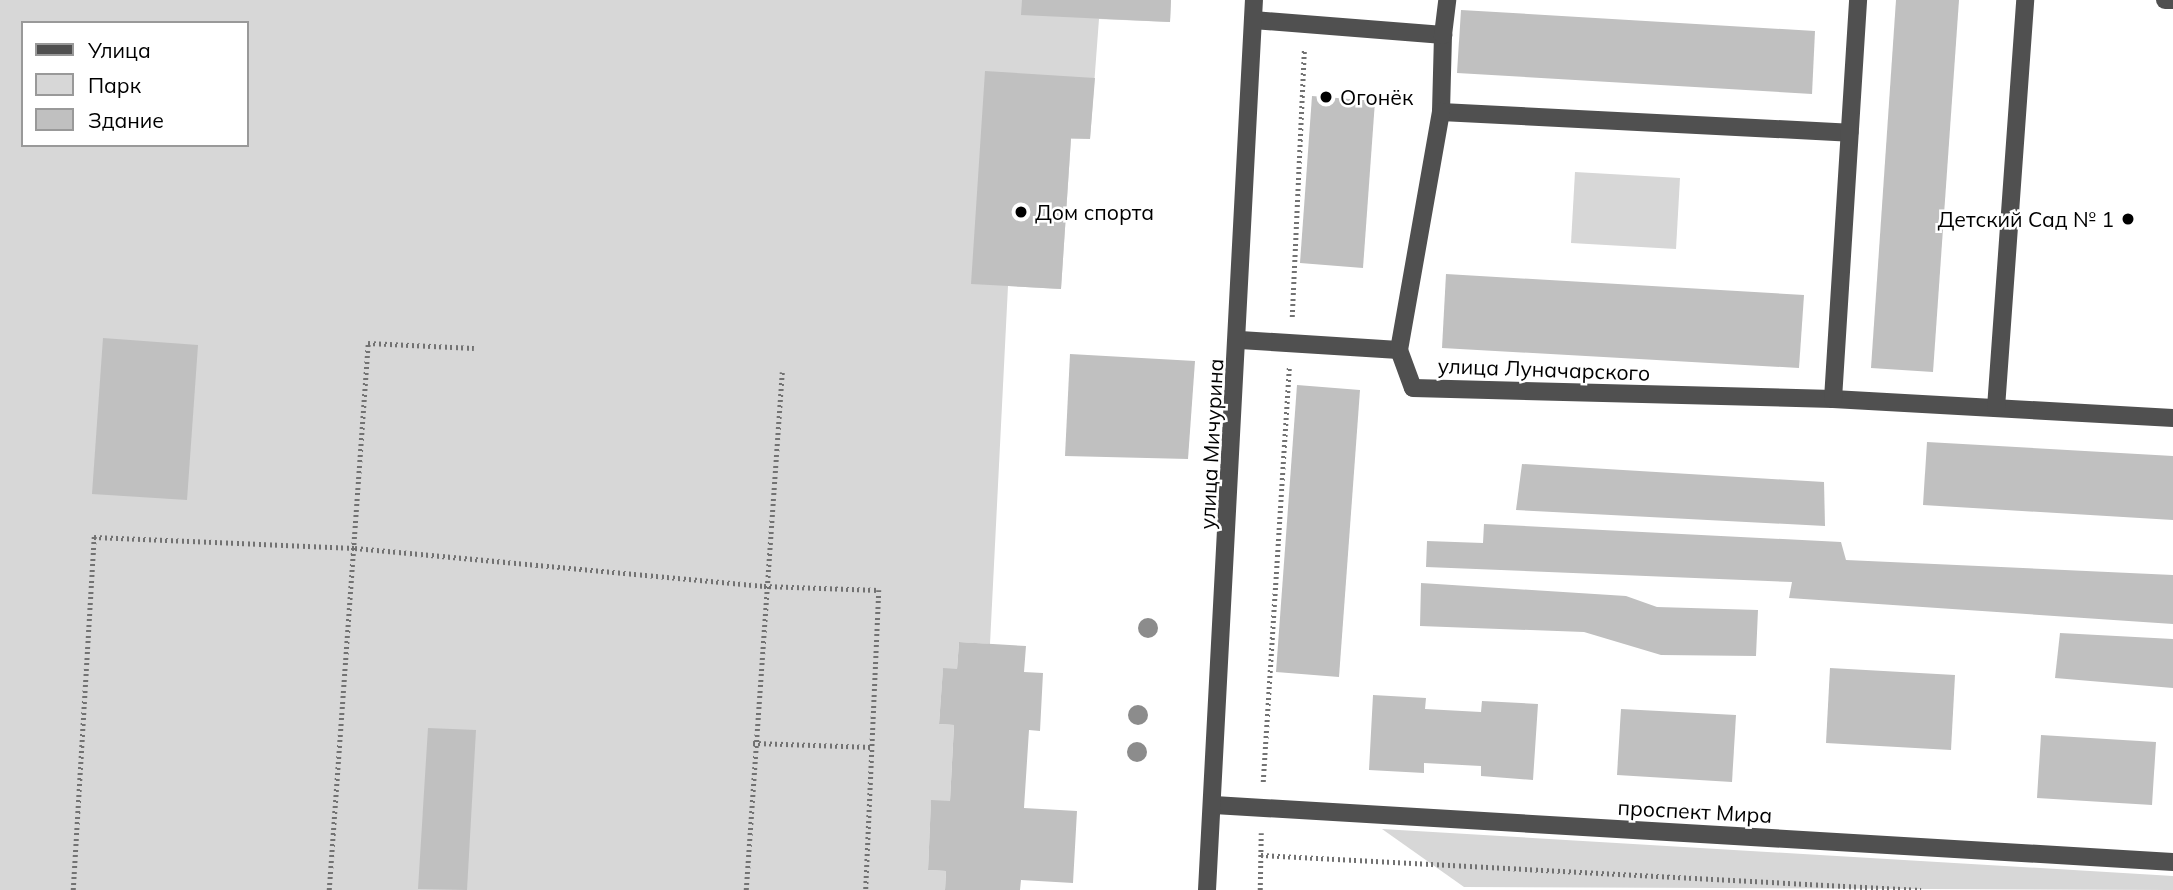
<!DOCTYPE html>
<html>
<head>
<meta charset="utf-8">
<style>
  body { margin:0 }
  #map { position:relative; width:2173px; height:890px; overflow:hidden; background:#fff; font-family:Mulish,sans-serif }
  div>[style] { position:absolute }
  .green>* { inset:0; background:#d7d7d7 }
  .building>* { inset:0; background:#c0c0c0 }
  .path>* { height:4.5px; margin-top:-2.25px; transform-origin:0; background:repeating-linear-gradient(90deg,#727272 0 2px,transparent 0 5.5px) }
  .minor>* { height:18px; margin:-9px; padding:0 9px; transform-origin:9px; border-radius:9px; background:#505050 }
  .trees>* { width:20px; height:20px; margin:-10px; border-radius:50%; background:#8c8c8c }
  .dots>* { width:19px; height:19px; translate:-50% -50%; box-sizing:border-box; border:4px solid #fff; border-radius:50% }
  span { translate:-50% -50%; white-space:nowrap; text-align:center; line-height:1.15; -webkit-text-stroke:5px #fff; paint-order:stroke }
  .poi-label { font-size:21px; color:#000 }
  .left { translate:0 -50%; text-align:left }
  .right { translate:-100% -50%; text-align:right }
  .street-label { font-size:21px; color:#000 }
  .legend { position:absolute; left:21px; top:21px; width:228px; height:126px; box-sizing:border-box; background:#fff; border:2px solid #999; margin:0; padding:9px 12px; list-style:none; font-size:21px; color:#000 }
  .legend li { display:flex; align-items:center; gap:14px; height:35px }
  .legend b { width:35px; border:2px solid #999 }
</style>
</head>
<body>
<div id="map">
  <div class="green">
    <div style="clip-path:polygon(evenodd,0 0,1171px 0,1170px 22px,1099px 19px,1090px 139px,1071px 139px,1061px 289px,1008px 286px,990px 644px,959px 642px,957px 669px,943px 669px,939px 724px,954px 725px,950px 801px,931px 801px,928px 870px,946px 871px,945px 890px,0 890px,0 0,23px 23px,247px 23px,247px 145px,23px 145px,23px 23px)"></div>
    <div style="clip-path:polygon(1575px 172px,1680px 178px,1676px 249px,1571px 243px)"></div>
    <div style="clip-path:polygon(1382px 829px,2173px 876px,2173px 890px,1464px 887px)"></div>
  </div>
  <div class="building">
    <div style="clip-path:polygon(1022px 0,1171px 0,1170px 22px,1021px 15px)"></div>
    <div style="clip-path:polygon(1896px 0,1959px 0,1933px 372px,1871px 368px)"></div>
    <div style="clip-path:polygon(1461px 10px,1815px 31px,1812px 94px,1457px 73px)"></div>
    <div style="clip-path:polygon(985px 71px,1095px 78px,1090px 139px,1071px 138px,1061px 289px,971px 284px)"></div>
    <div style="clip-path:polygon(1312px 96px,1375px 101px,1363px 268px,1300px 263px)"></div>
    <div style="clip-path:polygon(1446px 274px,1804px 295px,1799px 368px,1442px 348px)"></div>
    <div style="clip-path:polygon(103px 338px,198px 345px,187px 500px,92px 494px)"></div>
    <div style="clip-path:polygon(1070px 354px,1195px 361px,1188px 459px,1065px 456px)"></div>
    <div style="clip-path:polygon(1297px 385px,1360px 390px,1339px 677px,1276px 672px)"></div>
    <div style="clip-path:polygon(1927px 442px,2173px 456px,2173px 520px,1923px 505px)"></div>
    <div style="clip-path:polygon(1522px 464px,1824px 482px,1825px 526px,1516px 510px)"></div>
    <div style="clip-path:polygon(1484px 524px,1841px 542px,1846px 560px,2173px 575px,2173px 624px,1789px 598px,1792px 582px,1426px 567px,1427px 541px,1483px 543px)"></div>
    <div style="clip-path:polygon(1421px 583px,1626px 596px,1657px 607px,1758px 610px,1756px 656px,1661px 655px,1584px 632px,1420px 626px)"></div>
    <div style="clip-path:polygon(2060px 633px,2173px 639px,2173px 688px,2055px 678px)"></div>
    <div style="clip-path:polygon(959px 642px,1026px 646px,1024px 672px,1043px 673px,1040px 731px,1029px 730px,1024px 808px,1077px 811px,1073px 883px,1021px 880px,1020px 890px,945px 890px,946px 871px,928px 870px,931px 800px,950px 801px,954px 725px,939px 724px,943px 668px,957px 669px)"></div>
    <div style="clip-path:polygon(1830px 668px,1955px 675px,1951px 750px,1826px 743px)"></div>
    <div style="clip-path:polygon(1373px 695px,1426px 698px,1425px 709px,1481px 712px,1482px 701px,1538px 704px,1533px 780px,1481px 776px,1481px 766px,1424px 763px,1424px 773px,1369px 770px)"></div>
    <div style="clip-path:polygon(1621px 709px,1736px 715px,1732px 782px,1617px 775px)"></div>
    <div style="clip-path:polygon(428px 728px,476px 730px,467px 890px,418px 889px)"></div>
    <div style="clip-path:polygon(2041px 735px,2156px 742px,2152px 805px,2037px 798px)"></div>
  </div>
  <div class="path">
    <div style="left:1292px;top:317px;width:267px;rotate:-87.4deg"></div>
    <div style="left:753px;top:743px;width:120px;rotate:1.9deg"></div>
    <div style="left:1263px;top:782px;width:415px;rotate:-86.4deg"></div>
    <div style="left:1261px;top:855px;width:661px;rotate:3.04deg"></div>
    <div style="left:73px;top:890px;width:354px;rotate:-86.6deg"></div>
    <div style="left:94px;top:537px;width:261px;rotate:2.4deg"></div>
    <div style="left:355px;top:548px;width:411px;rotate:5.3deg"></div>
    <div style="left:764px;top:586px;width:115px;rotate:2deg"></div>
    <div style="left:879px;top:590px;width:300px;rotate:92.5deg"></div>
    <div style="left:329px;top:890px;width:548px;rotate:-85.92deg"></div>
    <div style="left:368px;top:343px;width:106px;rotate:2.7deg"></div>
    <div style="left:746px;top:890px;width:519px;rotate:-86.02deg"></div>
    <div style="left:1260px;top:890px;width:57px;rotate:-89deg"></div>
  </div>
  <div class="minor">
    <div style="left:2165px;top:0;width:8px"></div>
    <div style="left:1253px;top:20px;width:191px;rotate:4.5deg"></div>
    <div style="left:1443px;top:35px;width:77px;rotate:91.5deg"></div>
    <div style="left:1441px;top:112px;width:409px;rotate:2.9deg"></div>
    <div style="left:1443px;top:35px;width:35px;rotate:-83deg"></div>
    <div style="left:1240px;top:340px;width:159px;rotate:3.6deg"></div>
    <div style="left:1399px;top:350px;width:40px;rotate:69.8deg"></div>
    <div style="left:1413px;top:388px;width:420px;rotate:1.5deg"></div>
    <div style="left:1833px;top:399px;width:341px;rotate:3.2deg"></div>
    <div style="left:1399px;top:350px;width:242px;rotate:-80deg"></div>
    <div style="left:1833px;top:399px;width:400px;rotate:-86.4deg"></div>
    <div style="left:1996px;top:408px;width:409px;rotate:-85.9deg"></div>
    <div style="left:1214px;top:805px;width:961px;rotate:3.4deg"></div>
    <div style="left:1207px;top:890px;width:891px;rotate:-86.98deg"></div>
  </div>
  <div class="trees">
    <div style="left:1148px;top:628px"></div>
    <div style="left:1138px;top:715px"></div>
    <div style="left:1137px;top:752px"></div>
  </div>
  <div class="dots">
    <div style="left:1326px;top:97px;background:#000"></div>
    <div style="left:1021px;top:212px;background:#000"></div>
    <div style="left:2128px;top:219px;background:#000"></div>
  </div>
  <div class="poi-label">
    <span class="left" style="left:1340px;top:97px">Огонёк</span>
    <span class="left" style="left:1035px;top:212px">Дом спорта</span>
    <span class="right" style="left:2114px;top:219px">Детский Сад № 1</span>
  </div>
  <div class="street-label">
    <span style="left:1544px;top:369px;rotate:2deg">улица Луначарского</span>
    <span style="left:1211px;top:444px;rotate:-87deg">улица Мичурина</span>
    <span style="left:1695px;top:811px;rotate:3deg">проспект Мира</span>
  </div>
  <ul class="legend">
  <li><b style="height:9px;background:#505050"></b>Улица</li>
  <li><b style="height:19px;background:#d7d7d7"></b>Парк</li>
  <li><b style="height:19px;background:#c0c0c0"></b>Здание</li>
  </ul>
</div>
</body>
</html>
